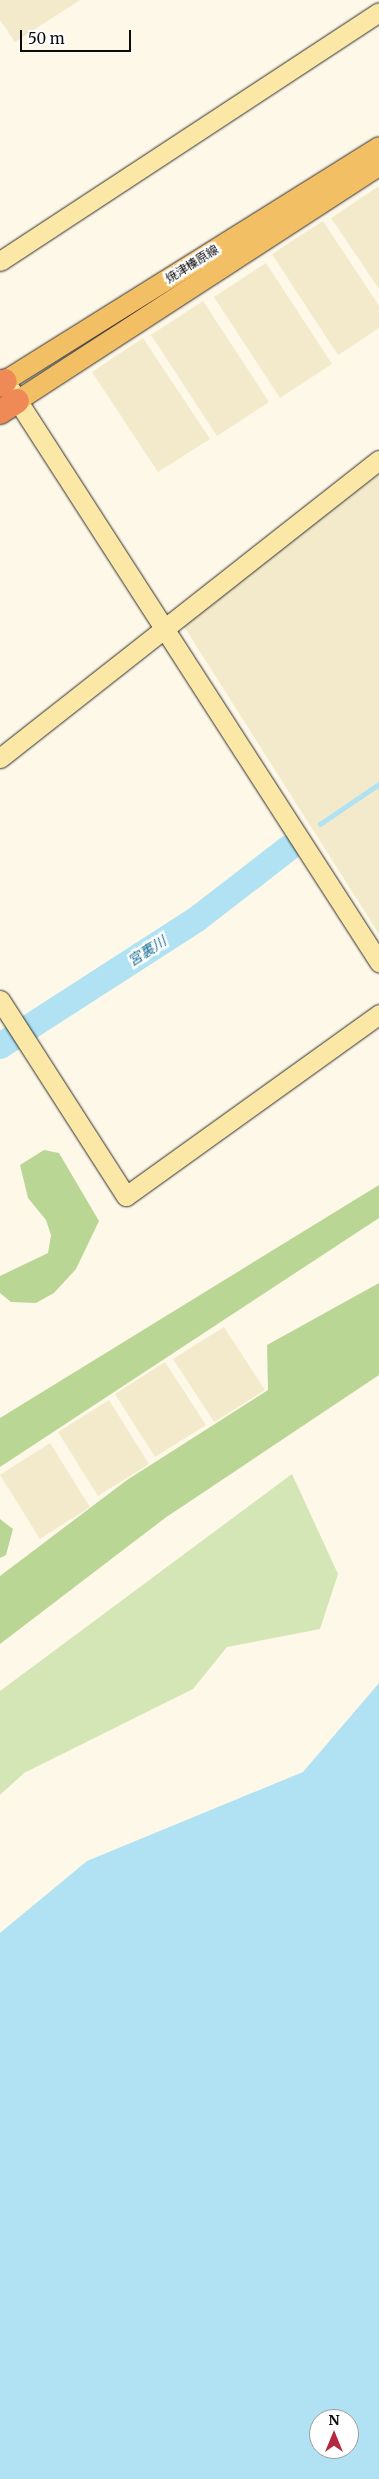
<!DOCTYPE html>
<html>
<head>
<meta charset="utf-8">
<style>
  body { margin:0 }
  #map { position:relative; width:379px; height:2479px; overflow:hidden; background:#fef8e9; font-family:Merriweather,"Noto Sans JP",serif }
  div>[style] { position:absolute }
  .farmland>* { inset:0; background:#f2eacb }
  .green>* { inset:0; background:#d4e6b5 }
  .forest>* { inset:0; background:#bad695 }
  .water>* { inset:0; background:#b0e2f3 }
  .stream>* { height:4.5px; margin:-2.25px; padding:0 2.25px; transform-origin:2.25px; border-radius:2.25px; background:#b0e2f3 }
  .river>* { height:26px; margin:-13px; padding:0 13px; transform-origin:13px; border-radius:13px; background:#b0e2f3 }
  .roads { filter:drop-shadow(0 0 1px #2d2d2d) drop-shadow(0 0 1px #2d2d2d) }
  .secondary>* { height:19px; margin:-9.5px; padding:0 9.5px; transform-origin:9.5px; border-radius:9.5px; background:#fce8a6 }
  .primary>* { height:20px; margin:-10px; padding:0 10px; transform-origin:10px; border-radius:10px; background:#f3bf64 }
  .highway>* { height:24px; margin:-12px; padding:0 12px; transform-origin:12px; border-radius:12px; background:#ef8a56 }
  span { translate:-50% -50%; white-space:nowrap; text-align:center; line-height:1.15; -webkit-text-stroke:5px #fff; paint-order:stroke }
  .street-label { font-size:12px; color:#0b0b0b }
  .water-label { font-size:14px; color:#1a6f96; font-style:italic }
  .north { position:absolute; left:309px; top:2409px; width:50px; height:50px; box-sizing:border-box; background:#fff; border:1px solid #9d9d9d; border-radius:50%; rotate:0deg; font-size:14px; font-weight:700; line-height:20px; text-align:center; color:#0b0b0b }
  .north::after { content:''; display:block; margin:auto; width:18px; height:22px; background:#b42940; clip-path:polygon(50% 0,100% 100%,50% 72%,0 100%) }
  .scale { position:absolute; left:20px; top:30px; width:111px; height:22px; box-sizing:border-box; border:2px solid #0b0b0b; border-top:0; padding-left:6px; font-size:15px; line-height:18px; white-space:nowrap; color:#0b0b0b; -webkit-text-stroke:4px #fff; paint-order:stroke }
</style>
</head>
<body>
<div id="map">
  <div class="farmland">
    <div style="clip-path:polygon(0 0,80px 0,15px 42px,0 20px)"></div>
    <div style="clip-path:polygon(379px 186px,379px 289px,331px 218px)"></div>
    <div style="clip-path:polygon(323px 221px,379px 306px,379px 328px,338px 355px,272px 254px)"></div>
    <div style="clip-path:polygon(266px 263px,332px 364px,280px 398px,214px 297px)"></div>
    <div style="clip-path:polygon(203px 301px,269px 402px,217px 436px,151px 335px)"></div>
    <div style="clip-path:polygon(143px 338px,210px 439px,158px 472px,92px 372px)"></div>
    <div style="clip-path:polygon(379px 474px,379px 934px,183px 625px)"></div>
    <div style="clip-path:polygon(224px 1327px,265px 1390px,214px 1422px,173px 1359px)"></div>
    <div style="clip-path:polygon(165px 1362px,206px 1425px,155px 1457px,115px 1394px)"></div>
    <div style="clip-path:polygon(109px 1400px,149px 1464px,98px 1496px,58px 1432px)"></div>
    <div style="clip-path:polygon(50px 1443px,90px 1507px,40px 1539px,0 1475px)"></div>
  </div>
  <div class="green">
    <div style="clip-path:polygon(292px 1474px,338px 1574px,320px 1629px,227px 1647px,193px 1689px,24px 1773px,0 1795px,0 1691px)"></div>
  </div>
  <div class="forest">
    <div style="clip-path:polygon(44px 1150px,59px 1153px,99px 1221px,76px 1269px,54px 1293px,36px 1303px,11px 1302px,0 1293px,0 1276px,48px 1253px,51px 1235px,46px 1220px,28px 1198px,20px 1165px)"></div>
    <div style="clip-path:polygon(379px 1185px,379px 1218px,0 1467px,0 1418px)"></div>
    <div style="clip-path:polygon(379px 1283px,379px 1375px,165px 1518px,0 1644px,0 1576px,127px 1480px,268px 1390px,267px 1345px)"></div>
    <div style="clip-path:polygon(0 1519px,13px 1529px,6px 1555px,0 1558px)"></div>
  </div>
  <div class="water">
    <div style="clip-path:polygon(evenodd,379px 1683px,379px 2479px,0 2479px,0 1933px,87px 1861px,303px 1772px,379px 1683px,319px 2419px,349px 2419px,349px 2449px,319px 2449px,319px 2419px)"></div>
  </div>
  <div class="stream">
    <div style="left:320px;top:824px;width:71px;rotate:-34.1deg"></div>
  </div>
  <div class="river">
    <div style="left:0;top:1046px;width:234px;rotate:-32.8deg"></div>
    <div style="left:197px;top:919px;width:116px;rotate:-37.7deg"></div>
  </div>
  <div class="roads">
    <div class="secondary">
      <div style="left:0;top:261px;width:453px;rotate:-33.3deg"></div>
      <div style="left:10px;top:389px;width:682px;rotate:57.22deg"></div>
      <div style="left:0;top:758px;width:482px;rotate:-38.2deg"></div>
      <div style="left:0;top:1000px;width:233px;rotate:57.3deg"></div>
      <div style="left:126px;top:1196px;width:312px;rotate:-35.7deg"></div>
    </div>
    <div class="primary">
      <div style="left:5px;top:381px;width:441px;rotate:-32deg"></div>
      <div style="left:17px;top:401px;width:432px;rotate:-33deg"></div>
    </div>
    <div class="highway">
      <div style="left:0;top:385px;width:6px;rotate:-39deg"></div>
      <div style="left:0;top:412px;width:20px;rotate:-33deg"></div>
    </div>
  </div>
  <div class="street-label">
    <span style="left:192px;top:264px;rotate:-32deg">焼津榛原線</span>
  </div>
  <div class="water-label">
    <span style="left:147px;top:951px;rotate:-33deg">宮裏川</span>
  </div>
  <div class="north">N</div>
  <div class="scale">50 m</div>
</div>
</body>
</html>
